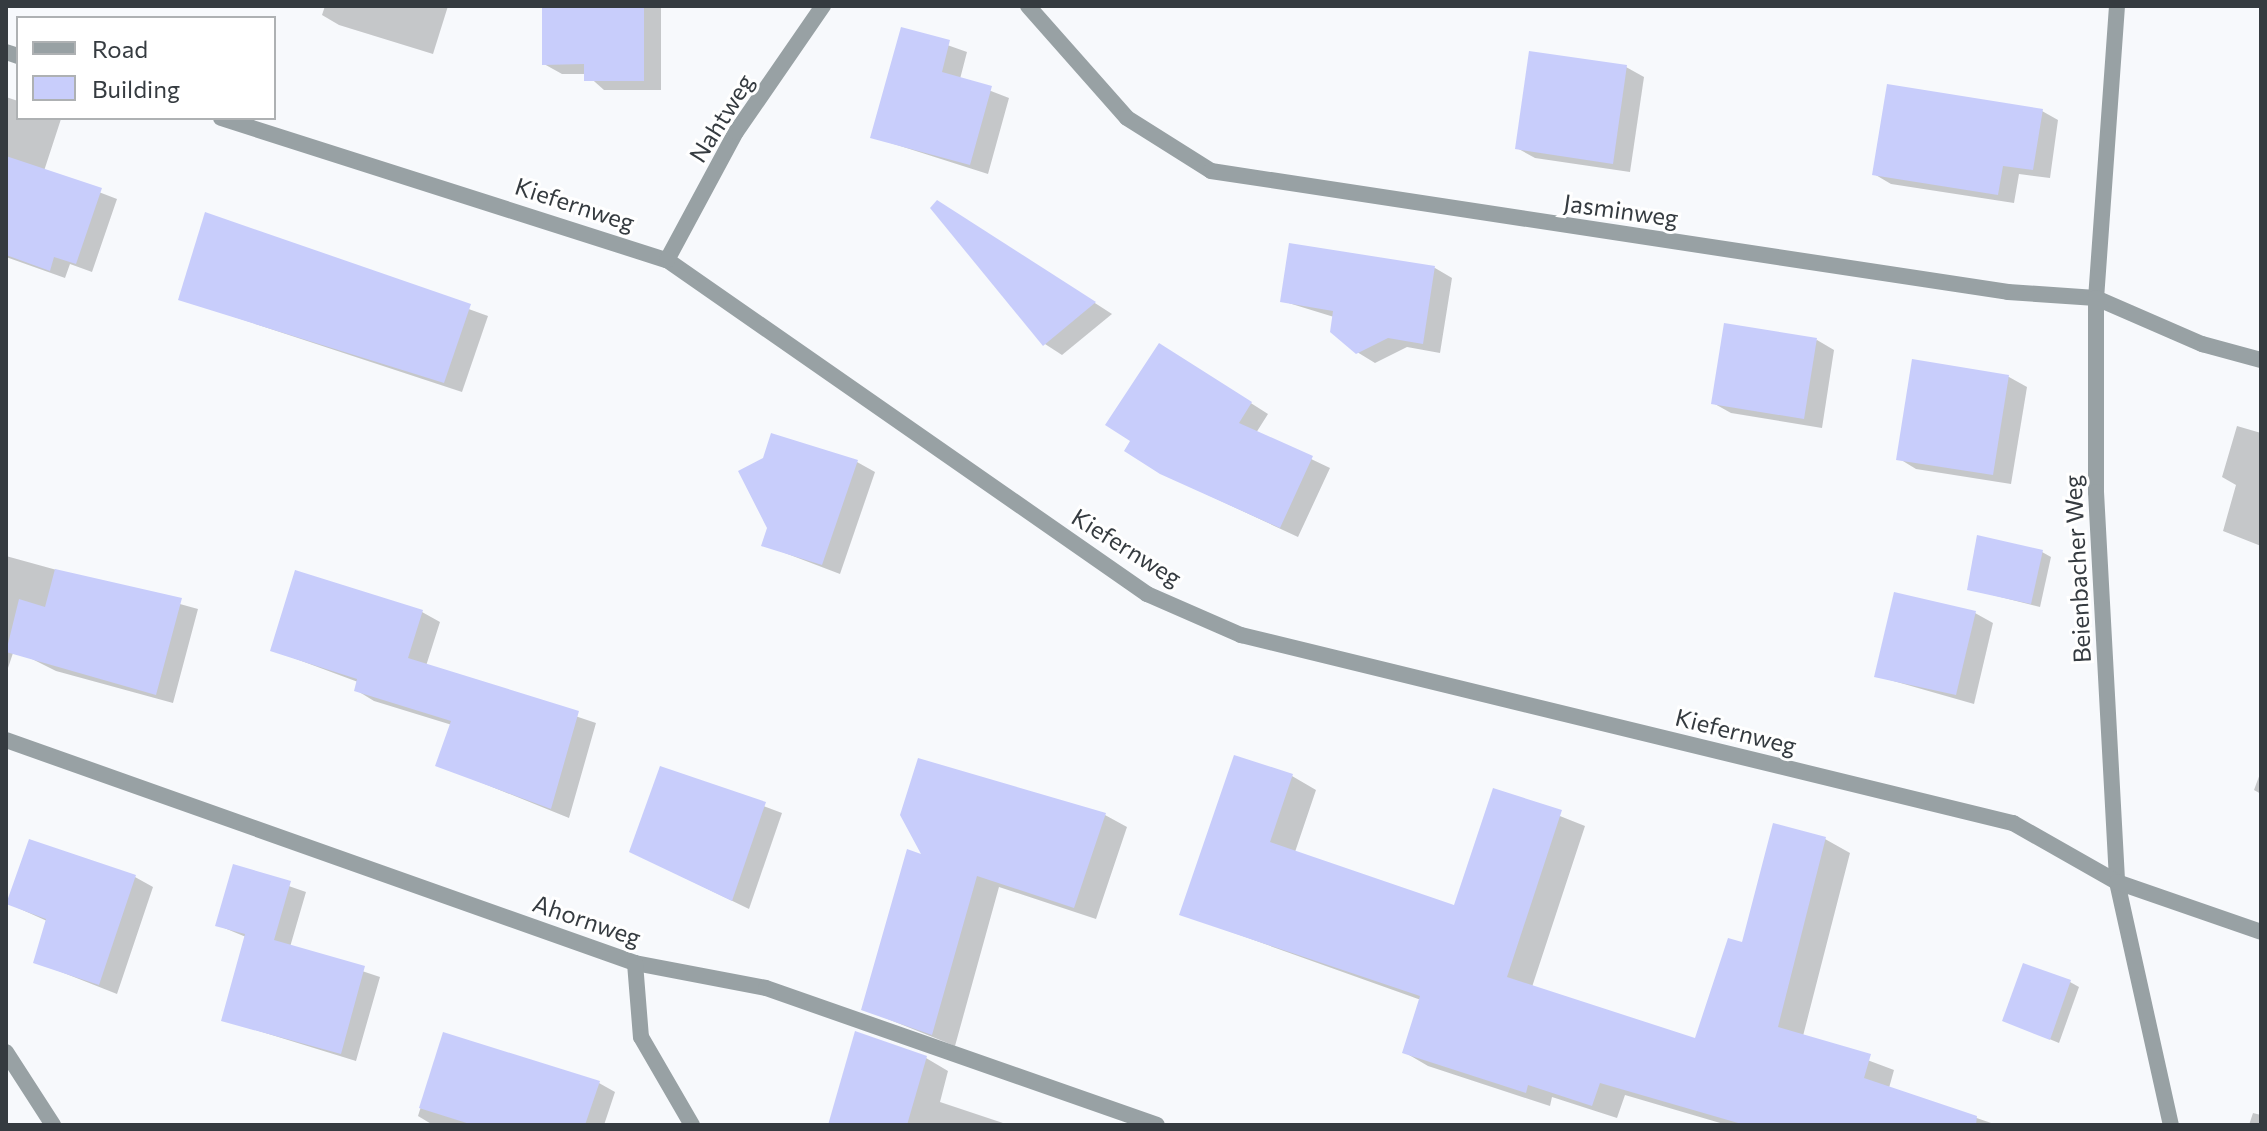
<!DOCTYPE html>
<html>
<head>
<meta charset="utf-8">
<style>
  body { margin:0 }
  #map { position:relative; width:2267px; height:1131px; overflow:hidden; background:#f7f9fc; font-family:Commissioner,sans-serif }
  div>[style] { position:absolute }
  .shadow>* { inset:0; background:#0003 }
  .building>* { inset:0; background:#c8cdfb }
  .minor>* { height:16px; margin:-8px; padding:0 8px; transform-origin:8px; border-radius:8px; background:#98a1a4 }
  span { translate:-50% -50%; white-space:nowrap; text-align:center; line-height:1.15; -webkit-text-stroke:6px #fff; paint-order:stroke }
  .street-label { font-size:24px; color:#353b40 }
  .frame { position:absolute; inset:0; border:8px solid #353b40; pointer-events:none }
  .legend { position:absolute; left:16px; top:16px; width:260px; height:104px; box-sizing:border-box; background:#fff; border:2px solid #aeb1b3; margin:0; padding:10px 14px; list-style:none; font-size:24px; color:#353b40 }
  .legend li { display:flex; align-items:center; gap:16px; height:40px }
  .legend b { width:40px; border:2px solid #aeb1b3 }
</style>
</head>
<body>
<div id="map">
  <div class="shadow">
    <div style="clip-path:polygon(325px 6px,448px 6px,433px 54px,339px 25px,322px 15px)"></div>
    <div style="clip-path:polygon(544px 6px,661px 6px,661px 90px,604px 90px,586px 74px,562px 74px,544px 64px)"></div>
    <div style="clip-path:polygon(902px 29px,967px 52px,960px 79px,1009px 98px,988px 174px,872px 137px)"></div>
    <div style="clip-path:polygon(1626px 67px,1644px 77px,1630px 172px,1535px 158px,1517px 148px)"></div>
    <div style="clip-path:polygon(6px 97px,18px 101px,18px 118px,61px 119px,44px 171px,117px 199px,92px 272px,70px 264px,65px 278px,6px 257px)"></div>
    <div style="clip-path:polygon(2042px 111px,2058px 120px,2050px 178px,2019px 174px,2014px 203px,1891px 184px,1874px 174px)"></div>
    <div style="clip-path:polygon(955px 213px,1112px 314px,1062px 355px,1045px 344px)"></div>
    <div style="clip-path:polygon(206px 214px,488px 316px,462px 392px,180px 299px)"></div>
    <div style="clip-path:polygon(1435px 268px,1452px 278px,1440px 353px,1407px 347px,1375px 363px,1357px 352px,1334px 317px,1282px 301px)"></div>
    <div style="clip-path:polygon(1817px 340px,1834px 350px,1822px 428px,1731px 413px,1713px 403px)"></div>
    <div style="clip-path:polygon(1177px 356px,1268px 414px,1256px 433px,1330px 468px,1298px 537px,1161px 473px)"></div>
    <div style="clip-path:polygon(1913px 362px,2009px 377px,2027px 387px,2011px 484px,1916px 469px,1898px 458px)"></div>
    <div style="clip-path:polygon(2237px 426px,2261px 433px,2261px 546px,2223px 531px,2236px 485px,2222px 477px)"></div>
    <div style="clip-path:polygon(857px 462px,875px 472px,840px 574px,764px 545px)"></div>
    <div style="clip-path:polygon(2042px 552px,2051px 557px,2040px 607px,1969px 589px)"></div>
    <div style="clip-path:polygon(6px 556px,198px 609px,173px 703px,56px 671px,14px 650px,6px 674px)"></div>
    <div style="clip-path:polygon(422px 612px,440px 622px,426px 666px,596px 723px,569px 818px,438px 765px,452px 725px,374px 701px,356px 690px,358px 682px,272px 650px)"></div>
    <div style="clip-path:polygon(1975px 613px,1993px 623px,1974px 704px,1876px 676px)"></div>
    <div style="clip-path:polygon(661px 768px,782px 813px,749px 909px,648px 860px)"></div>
    <div style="clip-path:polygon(2261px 771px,2261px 794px,2254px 790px)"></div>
    <div style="clip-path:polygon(1292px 776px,1316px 790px,1295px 852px,1455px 908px,1494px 790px,1585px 826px,1532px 987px,1697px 1041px,1743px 944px,1825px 839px,1850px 853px,1803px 1036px,1894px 1070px,1889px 1088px,1997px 1125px,1727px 1125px,1625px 1095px,1617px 1118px,1552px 1097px,1550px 1106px,1428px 1066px,1404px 1052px,1421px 1000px,1181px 914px)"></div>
    <div style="clip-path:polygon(1105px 815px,1127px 827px,1096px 919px,999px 887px,955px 1046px,863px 1009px,925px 857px)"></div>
    <div style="clip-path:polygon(234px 867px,306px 892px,290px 947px,380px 977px,356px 1061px,223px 1020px,246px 937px,217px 925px)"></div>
    <div style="clip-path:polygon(135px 877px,153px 887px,117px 994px,36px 962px,47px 921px,7px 903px)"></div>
    <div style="clip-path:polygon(2070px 982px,2079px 987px,2059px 1043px,2004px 1020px)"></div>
    <div style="clip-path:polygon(444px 1034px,599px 1083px,615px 1092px,604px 1125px,433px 1125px,418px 1116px)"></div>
    <div style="clip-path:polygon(926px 1058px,948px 1071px,940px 1102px,1009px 1125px,828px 1125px)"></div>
    <div style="clip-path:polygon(2253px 1113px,2261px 1115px,2261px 1125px,2249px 1125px)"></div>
  </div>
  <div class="building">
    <div style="clip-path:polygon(542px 6px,644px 6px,644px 81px,584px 81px,584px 64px,542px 65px)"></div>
    <div style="clip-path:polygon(901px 27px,950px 40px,942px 72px,992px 86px,970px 165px,870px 138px)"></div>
    <div style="clip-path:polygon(1529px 51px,1627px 65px,1613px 164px,1515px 149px)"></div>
    <div style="clip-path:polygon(1887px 84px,2043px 109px,2033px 170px,2003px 166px,1998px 195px,1872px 175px)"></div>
    <div style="clip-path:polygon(6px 156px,102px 188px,76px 264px,54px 257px,50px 271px,6px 255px)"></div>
    <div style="clip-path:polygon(937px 200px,1096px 302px,1043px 346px,930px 208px)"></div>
    <div style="clip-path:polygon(205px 212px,471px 304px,444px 383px,178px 300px)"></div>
    <div style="clip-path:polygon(1289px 243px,1435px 266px,1423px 344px,1388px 338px,1356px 354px,1330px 332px,1333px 311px,1280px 302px)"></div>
    <div style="clip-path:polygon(1724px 323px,1817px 338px,1804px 419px,1711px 404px)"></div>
    <div style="clip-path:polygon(1159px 343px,1252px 402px,1239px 423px,1313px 456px,1280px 528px,1160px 474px,1124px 451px,1130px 441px,1105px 425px)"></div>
    <div style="clip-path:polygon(1912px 359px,2009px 375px,1993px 475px,1896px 460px)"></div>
    <div style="clip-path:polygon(771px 433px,858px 460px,822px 565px,761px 546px,767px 528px,738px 471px,763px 458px)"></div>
    <div style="clip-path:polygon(1977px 535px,2043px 550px,2031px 604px,1967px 590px)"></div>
    <div style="clip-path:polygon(55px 569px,182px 598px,156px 695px,6px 652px,19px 599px,45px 607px)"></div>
    <div style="clip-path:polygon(295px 570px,423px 610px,408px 658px,579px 711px,551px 809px,435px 766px,451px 721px,354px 691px,357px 679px,270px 651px)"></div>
    <div style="clip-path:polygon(1894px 592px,1976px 611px,1956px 695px,1874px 677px)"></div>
    <div style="clip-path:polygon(1234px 755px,1293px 774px,1270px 842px,1454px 905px,1493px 788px,1562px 810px,1507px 977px,1695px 1038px,1728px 938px,1742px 942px,1773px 823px,1826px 837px,1778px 1027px,1871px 1054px,1864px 1078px,1977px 1116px,1976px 1125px,1745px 1125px,1600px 1083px,1592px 1106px,1528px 1085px,1526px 1093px,1402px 1053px,1420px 996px,1179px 915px)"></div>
    <div style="clip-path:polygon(918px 758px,1106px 813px,1074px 908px,977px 876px,932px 1035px,861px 1010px,907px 849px,921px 854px,900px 815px)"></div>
    <div style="clip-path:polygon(660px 766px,766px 802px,732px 901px,629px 852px)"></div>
    <div style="clip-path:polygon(29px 839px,136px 875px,99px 985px,33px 963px,46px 919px,6px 904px)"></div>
    <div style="clip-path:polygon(233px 864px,291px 881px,274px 940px,365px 966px,341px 1054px,221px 1021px,245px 934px,215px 926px)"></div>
    <div style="clip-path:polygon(2023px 963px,2071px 980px,2050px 1040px,2002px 1021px)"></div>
    <div style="clip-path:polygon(855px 1031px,927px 1056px,907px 1125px,828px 1125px)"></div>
    <div style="clip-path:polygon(443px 1032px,600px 1081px,585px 1125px,473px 1125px,419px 1108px)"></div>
  </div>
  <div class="minor">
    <div style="left:1028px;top:6px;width:149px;rotate:48.5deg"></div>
    <div style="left:1127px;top:118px;width:99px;rotate:32.2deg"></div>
    <div style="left:1211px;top:171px;width:806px;rotate:8.63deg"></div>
    <div style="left:2008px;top:292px;width:88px;rotate:3.9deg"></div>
    <div style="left:2096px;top:298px;width:116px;rotate:23.5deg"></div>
    <div style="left:2202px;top:344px;width:61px;rotate:15.2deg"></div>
    <div style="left:2117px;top:6px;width:293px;rotate:94.1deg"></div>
    <div style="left:2096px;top:298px;width:194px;rotate:90deg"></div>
    <div style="left:2096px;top:492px;width:391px;rotate:86.9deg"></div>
    <div style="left:2117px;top:882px;width:249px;rotate:77.5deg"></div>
    <div style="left:6px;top:52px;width:13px;rotate:18deg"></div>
    <div style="left:221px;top:118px;width:468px;rotate:17.7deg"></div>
    <div style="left:667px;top:260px;width:585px;rotate:34.83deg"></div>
    <div style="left:1147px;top:594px;width:103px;rotate:23.6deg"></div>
    <div style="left:1241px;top:635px;width:795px;rotate:13.69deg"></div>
    <div style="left:2013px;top:823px;width:120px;rotate:29.6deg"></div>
    <div style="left:2117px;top:882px;width:152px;rotate:19.1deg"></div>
    <div style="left:667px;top:260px;width:145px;rotate:-61.7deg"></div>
    <div style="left:736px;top:132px;width:153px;rotate:-55.4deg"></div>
    <div style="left:6px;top:740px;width:667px;rotate:19.52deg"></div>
    <div style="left:635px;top:963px;width:133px;rotate:10.8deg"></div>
    <div style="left:766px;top:988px;width:414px;rotate:19.3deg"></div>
    <div style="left:635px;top:963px;width:74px;rotate:85.4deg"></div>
    <div style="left:641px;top:1037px;width:102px;rotate:59.9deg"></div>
    <div style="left:6px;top:1052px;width:87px;rotate:57.2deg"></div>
  </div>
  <div class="street-label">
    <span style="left:721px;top:118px;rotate:-58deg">Nahtweg</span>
    <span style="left:575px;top:204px;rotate:18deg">Kiefernweg</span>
    <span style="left:1621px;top:210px;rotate:8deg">Jasminweg</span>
    <span style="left:1127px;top:547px;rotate:32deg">Kiefernweg</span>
    <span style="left:2077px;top:569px;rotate:-93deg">Beienbacher Weg</span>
    <span style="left:1736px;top:731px;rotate:14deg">Kiefernweg</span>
    <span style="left:587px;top:920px;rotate:19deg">Ahornweg</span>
  </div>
  <div class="frame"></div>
  <ul class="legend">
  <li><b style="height:10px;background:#98a1a4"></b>Road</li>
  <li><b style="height:22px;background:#c8cdfb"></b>Building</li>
  </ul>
</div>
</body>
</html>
